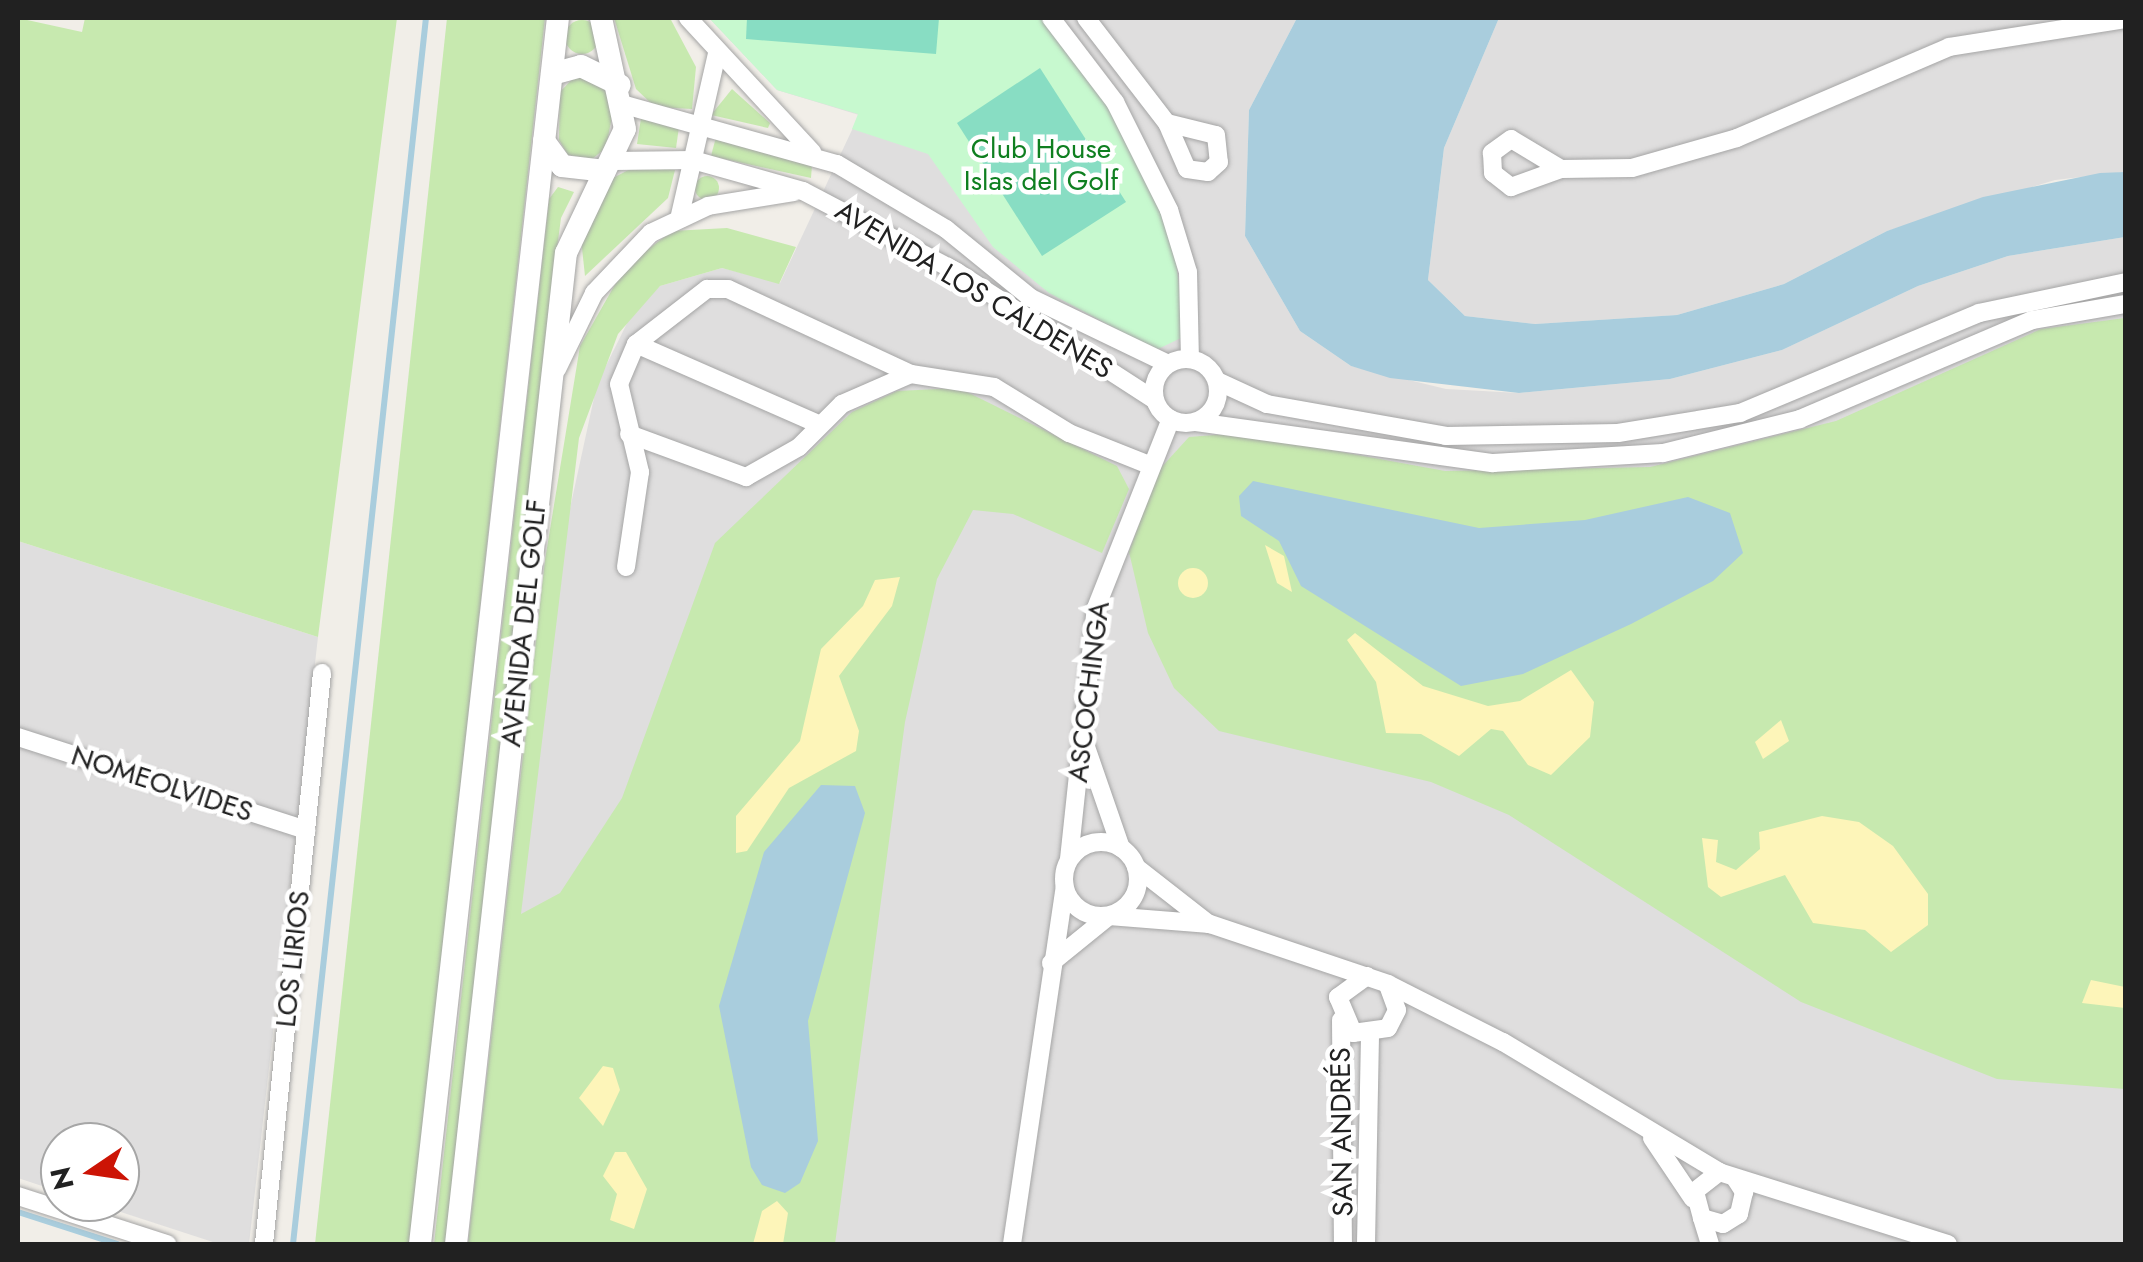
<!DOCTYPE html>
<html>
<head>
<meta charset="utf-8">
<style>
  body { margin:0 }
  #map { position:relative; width:2143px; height:1262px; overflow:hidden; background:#f1eee8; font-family:Jost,sans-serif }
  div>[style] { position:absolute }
  .residential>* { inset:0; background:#dfdede }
  .grass>* { inset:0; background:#c7e9af }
  .round { border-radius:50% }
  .sand>* { inset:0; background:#fdf5b9 }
  .park>* { inset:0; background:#c7f9cf }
  .pitch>* { inset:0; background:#88ddc3 }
  .water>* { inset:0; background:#a9cddd }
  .stream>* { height:6px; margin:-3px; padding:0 3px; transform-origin:3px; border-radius:3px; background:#a9cddd }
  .roads { filter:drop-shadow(0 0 2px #a5a5a5) drop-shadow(0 0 2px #a5a5a5) }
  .minor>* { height:18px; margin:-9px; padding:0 9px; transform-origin:9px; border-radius:9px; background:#fff }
  .minor>.ring { margin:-9px; padding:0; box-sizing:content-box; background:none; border:18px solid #fff; border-radius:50% }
  .tertiary>* { height:22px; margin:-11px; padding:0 11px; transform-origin:11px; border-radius:11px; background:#fff }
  span { translate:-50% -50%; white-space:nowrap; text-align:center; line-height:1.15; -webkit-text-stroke:9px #fff; paint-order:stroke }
  .park-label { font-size:28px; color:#0f7f20 }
  .street-label { font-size:28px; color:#212121 }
  .frame { position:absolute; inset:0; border:20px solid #212121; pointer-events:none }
  .north { position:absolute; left:40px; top:1122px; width:100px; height:100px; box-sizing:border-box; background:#fff; border:2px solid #a6a6a6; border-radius:50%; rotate:257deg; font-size:28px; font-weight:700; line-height:40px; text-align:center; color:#212121 }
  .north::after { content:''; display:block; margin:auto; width:35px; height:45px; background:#cc1405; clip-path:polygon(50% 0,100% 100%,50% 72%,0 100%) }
</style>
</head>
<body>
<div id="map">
  <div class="residential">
    <div style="clip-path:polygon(709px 18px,1297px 18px,1249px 110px,1245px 236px,1300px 331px,1351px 366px,1446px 389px,1519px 393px,1670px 379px,1782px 350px,1918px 286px,2008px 256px,2125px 237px,2125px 1244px,485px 1244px,558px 564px,597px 384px,636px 305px,660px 286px,722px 268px,780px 283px,859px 115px,777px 90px)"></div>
    <div style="clip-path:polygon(1499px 18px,2125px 18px,2125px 172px,2055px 180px,1887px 231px,1784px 284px,1677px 315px,1535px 324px,1465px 316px,1428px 280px,1444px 148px)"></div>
    <div style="clip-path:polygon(18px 541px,318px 637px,249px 1244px,219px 1244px,90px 1202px,120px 1202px,120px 1142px,60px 1142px,60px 1192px,18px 1178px)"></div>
  </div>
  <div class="grass">
    <div style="clip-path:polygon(18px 18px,82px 32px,85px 18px,397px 18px,318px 637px,18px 541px)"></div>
    <div style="clip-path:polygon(447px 18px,545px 18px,410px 1244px,315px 1244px)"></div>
    <div style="clip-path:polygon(614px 18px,670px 18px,696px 67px,692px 109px,655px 107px,636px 89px)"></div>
    <div class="round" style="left:565px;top:20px;width:34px;height:34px"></div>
    <div style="clip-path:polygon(577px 74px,602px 78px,614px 106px,606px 148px,592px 159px,568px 155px,559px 140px,560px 92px)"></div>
    <div style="clip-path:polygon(732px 89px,770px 123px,768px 128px,711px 115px)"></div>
    <div style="clip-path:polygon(641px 118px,679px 127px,676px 148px,637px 144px)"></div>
    <div style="clip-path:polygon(716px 137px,812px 165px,811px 178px,711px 156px)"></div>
    <div style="clip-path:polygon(640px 164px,675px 170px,668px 198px,585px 276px,581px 239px,613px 178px)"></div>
    <div class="round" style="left:695px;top:176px;width:24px;height:24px"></div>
    <div style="clip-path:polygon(558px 187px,574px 192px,561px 218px,547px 325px,446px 1244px,434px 1244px,549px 199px)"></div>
    <div style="clip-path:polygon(727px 228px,796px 247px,779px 284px,722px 268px,660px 286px,618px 334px,579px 438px,521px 914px,560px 893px,622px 798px,715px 543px,852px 412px,897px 391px,959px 388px,1117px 466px,1129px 489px,1102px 553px,1013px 514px,973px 510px,937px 579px,905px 722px,835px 1244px,468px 1244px,545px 560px,580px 346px,625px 267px,672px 231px)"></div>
    <div style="clip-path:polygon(2125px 318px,2125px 1089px,1997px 1079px,1801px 1002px,1509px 815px,1431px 782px,1219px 731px,1174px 688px,1148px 633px,1129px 552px,1158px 471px,1189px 437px,1239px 433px,1445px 471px,1650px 467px,1836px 421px,2041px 329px)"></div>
  </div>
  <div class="sand">
    <div style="clip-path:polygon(1265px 545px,1284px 556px,1292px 592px,1277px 583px)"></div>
    <div class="round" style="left:1178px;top:568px;width:30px;height:30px"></div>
    <div style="clip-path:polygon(900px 577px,892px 606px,839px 676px,859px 731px,856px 751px,789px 788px,747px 851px,736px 853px,736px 816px,800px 741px,821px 649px,863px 606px,875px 580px)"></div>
    <div style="clip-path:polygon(1355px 633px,1423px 686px,1488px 706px,1520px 701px,1571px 670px,1594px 702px,1590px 737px,1551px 775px,1528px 765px,1503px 731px,1491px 729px,1459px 756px,1421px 734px,1386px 733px,1376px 682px,1347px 640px)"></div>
    <div style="clip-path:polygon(1781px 720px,1789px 741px,1763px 759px,1755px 742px)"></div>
    <div style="clip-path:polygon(1822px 816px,1859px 822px,1893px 846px,1928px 894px,1928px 925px,1891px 952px,1865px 930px,1813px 923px,1785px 875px,1721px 897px,1708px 887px,1702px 838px,1718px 840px,1716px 862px,1736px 870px,1760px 849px,1759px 832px)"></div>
    <div style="clip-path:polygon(2091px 980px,2125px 987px,2125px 1008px,2082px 1003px)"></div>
    <div style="clip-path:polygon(603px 1066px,613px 1068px,620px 1090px,603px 1126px,579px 1098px)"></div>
    <div style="clip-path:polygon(615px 1152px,626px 1152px,647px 1189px,634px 1229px,610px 1220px,617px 1194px,603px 1176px)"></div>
    <div style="clip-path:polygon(777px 1201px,788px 1213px,783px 1244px,753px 1244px,762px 1211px)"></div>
  </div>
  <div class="park">
    <div style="clip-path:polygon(709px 18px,1043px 18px,1111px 109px,1173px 237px,1185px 336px,1156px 350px,1049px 293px,993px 247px,928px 154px,852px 129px,858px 114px,777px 90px)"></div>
  </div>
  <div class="pitch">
    <div style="clip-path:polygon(747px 18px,939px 18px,936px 54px,746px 39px)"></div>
    <div style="clip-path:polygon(1040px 68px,1126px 202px,1042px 256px,957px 123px)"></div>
  </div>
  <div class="water">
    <div style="clip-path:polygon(1297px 18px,1499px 18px,1444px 148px,1428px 280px,1465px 316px,1535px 324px,1677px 315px,1784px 284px,1887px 231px,1983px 197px,2100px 173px,2125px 172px,2125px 237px,2008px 256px,1918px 286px,1782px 350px,1670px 379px,1519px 393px,1390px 378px,1351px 366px,1300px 331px,1245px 236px,1249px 110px)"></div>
    <div style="clip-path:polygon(1253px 481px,1479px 528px,1585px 520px,1688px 497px,1730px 513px,1743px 553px,1713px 581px,1631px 624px,1523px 674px,1461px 686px,1301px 586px,1279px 541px,1241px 516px,1239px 496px)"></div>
    <div style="clip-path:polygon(821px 785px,855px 786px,865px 813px,808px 1021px,818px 1141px,800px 1183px,785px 1193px,762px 1185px,751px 1167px,719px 1006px,764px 852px)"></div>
  </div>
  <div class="stream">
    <div style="left:18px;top:1212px;width:104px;rotate:17.9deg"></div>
    <div style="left:293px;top:1244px;width:1233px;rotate:-83.81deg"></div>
  </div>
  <div class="roads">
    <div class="minor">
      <div style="left:688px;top:18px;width:183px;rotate:47.2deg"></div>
      <div style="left:1051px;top:18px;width:106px;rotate:52.7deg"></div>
      <div style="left:1115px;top:102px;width:121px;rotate:63.4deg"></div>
      <div style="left:1169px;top:210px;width:65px;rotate:73deg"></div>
      <div style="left:1188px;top:272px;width:86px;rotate:88.7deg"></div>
      <div style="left:1086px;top:18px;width:133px;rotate:52.4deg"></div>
      <div style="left:625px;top:105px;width:220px;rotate:15.6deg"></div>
      <div style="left:837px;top:164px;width:127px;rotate:30.8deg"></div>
      <div style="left:946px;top:229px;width:109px;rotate:39.1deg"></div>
      <div style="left:1031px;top:298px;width:152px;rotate:25.7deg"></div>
      <div style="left:1167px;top:123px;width:50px;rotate:13.8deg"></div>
      <div style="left:1216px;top:135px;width:27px;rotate:84deg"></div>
      <div style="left:1219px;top:162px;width:15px;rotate:138deg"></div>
      <div style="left:1208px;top:172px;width:21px;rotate:-172deg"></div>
      <div style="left:1187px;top:169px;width:50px;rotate:-113.5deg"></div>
      <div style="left:613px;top:161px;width:80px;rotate:-0.7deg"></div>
      <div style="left:693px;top:160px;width:114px;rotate:15.7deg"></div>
      <div style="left:803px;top:191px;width:174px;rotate:27.7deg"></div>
      <div style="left:957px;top:272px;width:236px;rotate:32.9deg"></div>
      <div style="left:1561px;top:169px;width:58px;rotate:-149deg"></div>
      <div style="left:1511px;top:139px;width:24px;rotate:144deg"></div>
      <div style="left:1492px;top:153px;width:20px;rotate:87deg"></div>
      <div style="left:1493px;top:173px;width:23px;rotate:38deg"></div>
      <div style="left:1511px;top:187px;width:53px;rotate:-19.8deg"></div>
      <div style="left:1561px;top:169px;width:71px;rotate:-0.8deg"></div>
      <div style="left:1632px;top:168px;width:109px;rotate:-15.9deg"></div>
      <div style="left:1737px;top:138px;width:231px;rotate:-23.2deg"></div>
      <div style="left:1949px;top:47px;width:179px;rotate:-9deg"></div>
      <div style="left:680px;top:215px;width:165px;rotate:-77.1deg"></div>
      <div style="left:636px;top:344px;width:199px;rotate:23.7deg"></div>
      <div class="ring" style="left:1154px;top:359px;width:46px;height:46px"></div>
      <div style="left:557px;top:369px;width:85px;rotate:-64deg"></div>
      <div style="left:594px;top:293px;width:83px;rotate:-46.5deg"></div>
      <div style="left:651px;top:233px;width:63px;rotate:-25.3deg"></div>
      <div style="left:708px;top:206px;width:87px;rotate:-9.2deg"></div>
      <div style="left:1217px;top:381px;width:55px;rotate:24.7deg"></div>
      <div style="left:1267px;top:404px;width:182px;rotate:10.1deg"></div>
      <div style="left:1446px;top:436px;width:172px;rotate:-1deg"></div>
      <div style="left:1618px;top:433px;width:124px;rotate:-9.3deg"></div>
      <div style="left:1740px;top:413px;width:259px;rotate:-22.7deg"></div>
      <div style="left:1979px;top:313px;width:150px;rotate:-11.9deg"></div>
      <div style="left:1196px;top:422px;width:300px;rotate:7.9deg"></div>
      <div style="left:1493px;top:463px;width:170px;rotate:-3.4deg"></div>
      <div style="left:1663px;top:453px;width:141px;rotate:-13.9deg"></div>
      <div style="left:1800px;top:419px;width:252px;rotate:-23.1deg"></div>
      <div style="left:2032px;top:320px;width:95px;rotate:-9.7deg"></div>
      <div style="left:629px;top:434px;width:125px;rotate:20.2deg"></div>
      <div style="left:746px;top:477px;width:61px;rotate:-29.5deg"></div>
      <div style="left:799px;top:447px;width:61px;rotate:-45deg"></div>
      <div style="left:842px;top:404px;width:75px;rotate:-23.5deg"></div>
      <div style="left:626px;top:567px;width:96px;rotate:-81.6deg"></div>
      <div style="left:640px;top:472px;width:90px;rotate:-103.4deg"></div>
      <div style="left:619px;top:384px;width:43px;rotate:-67deg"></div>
      <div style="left:636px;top:344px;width:90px;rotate:-37.8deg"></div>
      <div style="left:707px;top:289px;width:21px"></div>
      <div style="left:728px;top:289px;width:202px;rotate:24.9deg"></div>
      <div style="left:911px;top:374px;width:84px;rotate:8.9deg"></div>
      <div style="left:994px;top:387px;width:88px;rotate:31.5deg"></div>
      <div style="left:1069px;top:433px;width:86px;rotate:21.8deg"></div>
      <div style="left:18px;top:737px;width:303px;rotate:17.9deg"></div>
      <div style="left:1086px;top:747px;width:107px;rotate:70.9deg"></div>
      <div class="ring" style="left:1064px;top:842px;width:56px;height:56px"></div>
      <div style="left:1069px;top:859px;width:252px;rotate:-83.9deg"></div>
      <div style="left:1096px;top:608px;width:203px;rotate:-68.4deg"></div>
      <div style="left:1136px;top:867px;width:93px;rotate:38deg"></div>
      <div style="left:1051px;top:963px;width:75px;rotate:-39deg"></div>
      <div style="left:1109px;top:916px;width:101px;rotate:4.5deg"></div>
      <div style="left:1210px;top:924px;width:188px;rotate:18.6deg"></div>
      <div style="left:1388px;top:984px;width:129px;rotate:26.8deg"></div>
      <div style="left:1503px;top:1042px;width:252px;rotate:31deg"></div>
      <div style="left:1367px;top:976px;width:36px;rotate:144deg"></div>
      <div style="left:1338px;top:997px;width:39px;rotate:67deg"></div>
      <div style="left:1353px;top:1033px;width:35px;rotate:-8deg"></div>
      <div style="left:1388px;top:1028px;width:20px;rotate:-63deg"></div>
      <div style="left:1397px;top:1010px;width:27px;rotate:-110deg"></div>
      <div style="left:1341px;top:1020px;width:224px;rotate:89.5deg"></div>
      <div style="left:1652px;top:1138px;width:73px;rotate:56.1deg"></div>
      <div style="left:1735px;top:1178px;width:17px;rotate:57deg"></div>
      <div style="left:1744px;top:1192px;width:23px;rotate:103deg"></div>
      <div style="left:1739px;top:1214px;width:19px;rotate:148deg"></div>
      <div style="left:1723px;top:1224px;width:22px;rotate:-164deg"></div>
      <div style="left:1702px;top:1218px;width:28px;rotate:-105deg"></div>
      <div style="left:1695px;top:1191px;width:31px;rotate:-38deg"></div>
      <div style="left:1719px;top:1172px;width:240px;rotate:17.5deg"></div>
      <div style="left:18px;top:1196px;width:157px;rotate:17.9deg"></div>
      <div style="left:1702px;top:1218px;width:27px;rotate:73deg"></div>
      <div style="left:264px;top:1244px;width:574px;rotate:-84.2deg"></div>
      <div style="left:1012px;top:1244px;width:361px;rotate:-81.6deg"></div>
      <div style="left:1366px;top:1244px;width:208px;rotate:-88.9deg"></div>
    </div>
    <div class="tertiary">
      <div style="left:552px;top:74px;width:30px;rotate:-15deg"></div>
      <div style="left:581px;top:66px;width:43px;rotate:26deg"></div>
      <div style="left:544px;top:141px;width:31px;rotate:54deg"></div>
      <div style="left:562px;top:166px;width:43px;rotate:6.6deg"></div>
      <div style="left:420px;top:1244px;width:1234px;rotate:-83.58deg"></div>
      <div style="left:456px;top:1244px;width:997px;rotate:-83.67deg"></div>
      <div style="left:566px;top:253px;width:137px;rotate:-64.6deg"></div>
      <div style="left:625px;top:129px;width:114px;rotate:-102.2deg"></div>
    </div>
  </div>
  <div class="park-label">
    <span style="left:1041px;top:165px">Club House<br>Islas del Golf</span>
  </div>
  <div class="street-label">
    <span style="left:974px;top:290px;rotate:31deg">AVENIDA LOS CALDENES</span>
    <span style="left:524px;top:623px;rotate:-84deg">AVENIDA DEL GOLF</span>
    <span style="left:1089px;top:692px;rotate:-83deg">ASCOCHINGA</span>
    <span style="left:162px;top:784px;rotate:18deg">NOMEOLVIDES</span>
    <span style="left:293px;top:959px;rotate:-84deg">LOS LIRIOS</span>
    <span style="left:1342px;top:1132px;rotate:-91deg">SAN ANDRÉS</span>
  </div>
  <div class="frame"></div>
  <div class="north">N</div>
</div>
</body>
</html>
